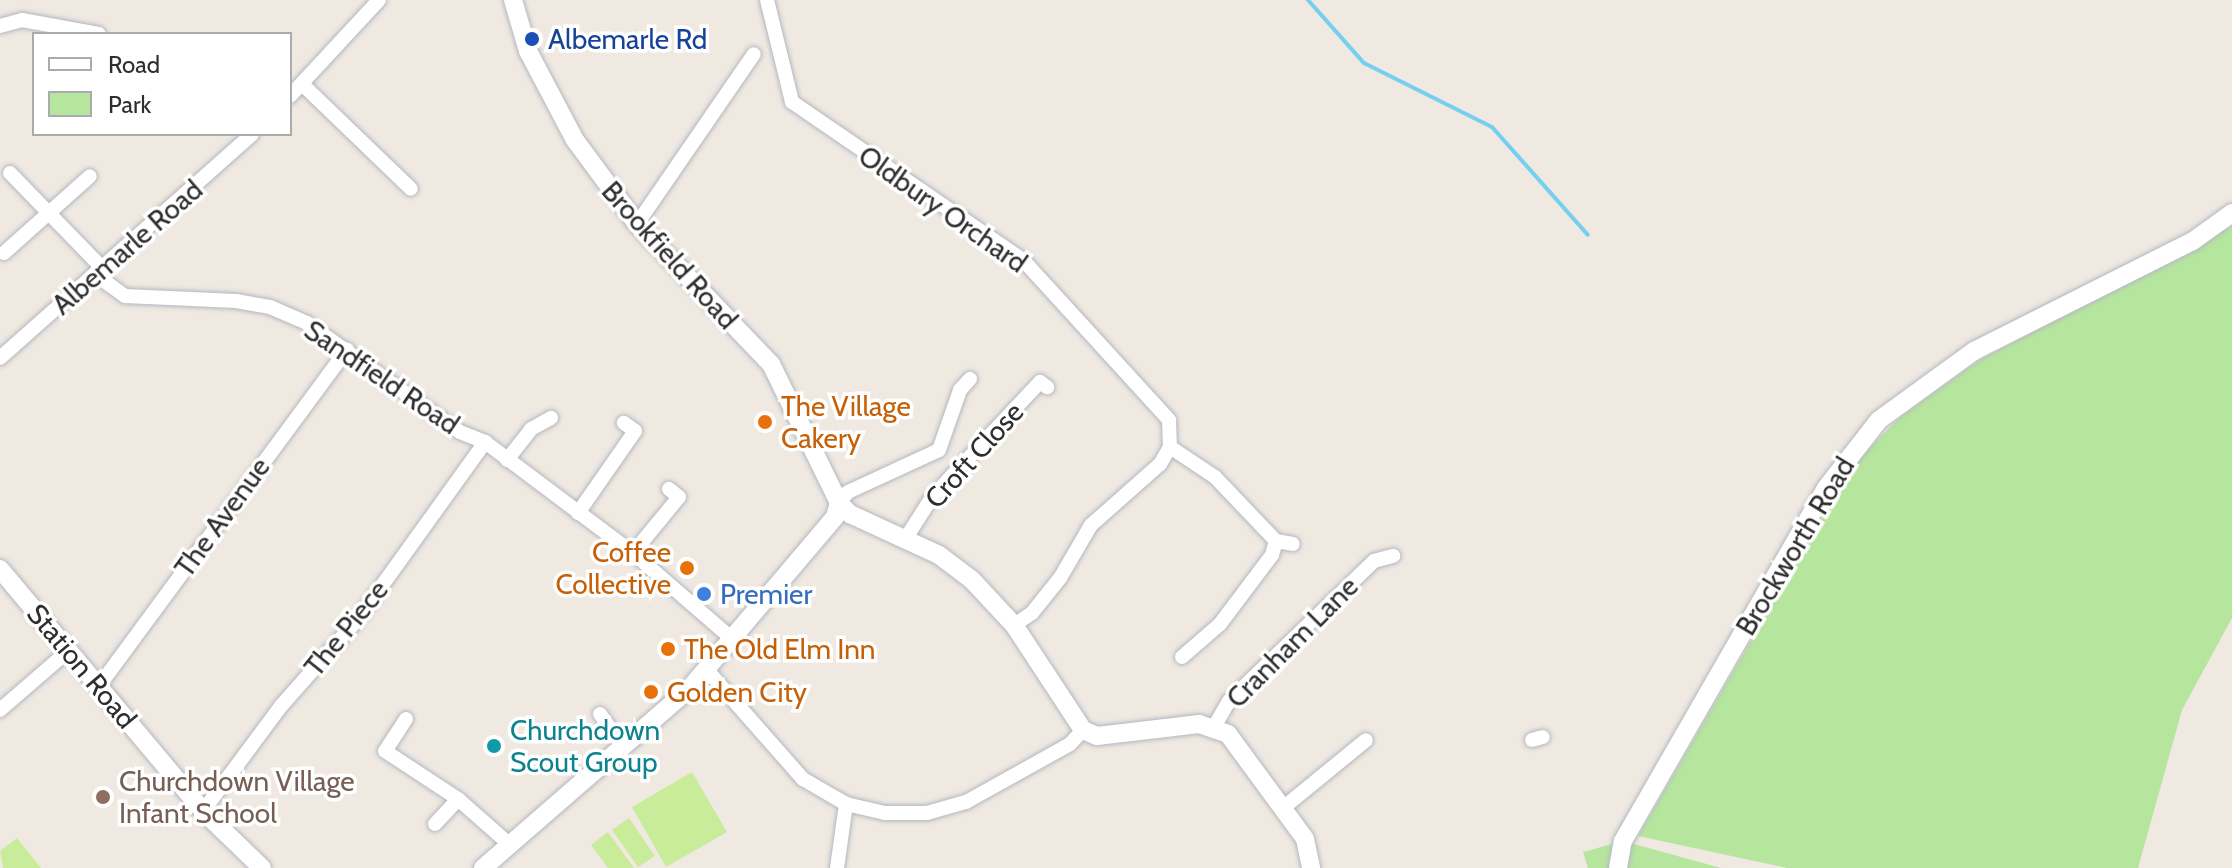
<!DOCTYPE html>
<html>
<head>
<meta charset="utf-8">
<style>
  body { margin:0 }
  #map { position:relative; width:2232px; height:868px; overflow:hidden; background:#efe9e1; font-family:Cabin,sans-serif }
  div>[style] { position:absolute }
  .green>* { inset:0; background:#b6e59e }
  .pitch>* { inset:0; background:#c9ec9a }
  .stream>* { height:4px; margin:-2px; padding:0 2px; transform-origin:2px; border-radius:2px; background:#75cff0 }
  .roads { filter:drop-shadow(0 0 2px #b4b7c1) drop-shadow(0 0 2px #b4b7c1) }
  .minor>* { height:14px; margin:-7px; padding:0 7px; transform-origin:7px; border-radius:7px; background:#fff }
  .tertiary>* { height:18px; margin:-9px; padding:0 9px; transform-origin:9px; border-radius:9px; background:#fff }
  .dots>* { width:22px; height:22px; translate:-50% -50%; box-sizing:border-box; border:4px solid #fff; border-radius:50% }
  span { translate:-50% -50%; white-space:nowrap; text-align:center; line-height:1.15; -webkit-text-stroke:7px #fff; paint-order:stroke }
  .transit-label { font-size:28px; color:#164399 }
  .left { translate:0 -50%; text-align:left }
  .street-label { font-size:28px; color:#2e2e2e }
  .food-label { font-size:28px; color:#c56008 }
  .right { translate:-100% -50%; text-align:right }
  .shop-label { font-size:28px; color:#366cbe }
  .culture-label { font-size:28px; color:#0d838f }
  .education-label { font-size:28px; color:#785e54 }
  .legend { position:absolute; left:32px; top:32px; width:260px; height:104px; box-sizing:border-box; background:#fff; border:2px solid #ababab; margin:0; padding:10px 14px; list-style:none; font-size:24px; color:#2e2e2e }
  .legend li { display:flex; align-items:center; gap:16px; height:40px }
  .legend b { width:40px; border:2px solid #ababab }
</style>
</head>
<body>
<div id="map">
  <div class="green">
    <div style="clip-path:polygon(2232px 226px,2232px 618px,2182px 710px,2138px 868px,1787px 868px,1638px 836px,1853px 465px,1899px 418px,1978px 361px)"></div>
    <div style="clip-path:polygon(1623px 841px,1721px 868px,1588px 868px,1583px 852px)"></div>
  </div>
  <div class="pitch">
    <div style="clip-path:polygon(692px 772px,727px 832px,666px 867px,632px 807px)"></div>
    <div style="clip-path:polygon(629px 818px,655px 856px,638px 867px,612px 830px)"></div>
    <div style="clip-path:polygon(608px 832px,634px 868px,608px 868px,591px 845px)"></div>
    <div style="clip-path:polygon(17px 838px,41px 868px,3px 868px,0 851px)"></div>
  </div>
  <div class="stream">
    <div style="left:1308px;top:0;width:84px;rotate:48.4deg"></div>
    <div style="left:1364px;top:63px;width:143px;rotate:26.6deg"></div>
    <div style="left:1492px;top:127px;width:144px;rotate:48.4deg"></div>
  </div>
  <div class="roads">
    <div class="minor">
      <div style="left:767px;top:0;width:105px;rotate:76.2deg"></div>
      <div style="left:792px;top:102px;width:280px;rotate:34.4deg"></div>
      <div style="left:1023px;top:260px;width:217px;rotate:47.6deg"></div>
      <div style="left:1169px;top:420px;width:27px;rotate:88deg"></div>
      <div style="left:1170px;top:447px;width:20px;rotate:120deg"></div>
      <div style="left:1160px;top:464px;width:92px;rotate:138.5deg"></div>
      <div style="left:1091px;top:525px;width:61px;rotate:120.3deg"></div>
      <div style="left:1060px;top:578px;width:45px;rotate:128.7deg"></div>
      <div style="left:1032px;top:613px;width:22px;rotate:146deg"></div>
      <div style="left:0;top:26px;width:23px;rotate:-15deg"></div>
      <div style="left:22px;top:20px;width:78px;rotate:10.3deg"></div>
      <div style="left:302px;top:84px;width:151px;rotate:43.9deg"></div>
      <div style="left:290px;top:96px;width:131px;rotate:-47.2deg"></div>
      <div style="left:10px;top:173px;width:134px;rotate:45.9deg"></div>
      <div style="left:637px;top:224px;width:206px;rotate:-55.5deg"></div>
      <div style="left:4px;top:253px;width:115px;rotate:-41.8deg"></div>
      <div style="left:96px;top:275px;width:36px;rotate:36deg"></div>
      <div style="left:125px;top:296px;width:111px;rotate:2.6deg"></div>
      <div style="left:236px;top:301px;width:35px;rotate:10deg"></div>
      <div style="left:270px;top:307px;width:40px;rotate:23.4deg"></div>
      <div style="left:307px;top:323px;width:188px;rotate:35.5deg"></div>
      <div style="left:460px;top:432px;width:27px;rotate:22deg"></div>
      <div style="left:485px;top:442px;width:185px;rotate:36.9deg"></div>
      <div style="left:633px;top:553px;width:130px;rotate:40.9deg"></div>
      <div style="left:0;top:358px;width:337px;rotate:-41.6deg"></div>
      <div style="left:1170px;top:447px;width:54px;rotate:33.7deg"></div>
      <div style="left:1215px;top:477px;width:88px;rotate:46.4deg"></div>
      <div style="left:1276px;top:541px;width:17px;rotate:10deg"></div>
      <div style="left:507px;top:460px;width:39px;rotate:-52deg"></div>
      <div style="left:531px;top:429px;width:23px;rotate:-29deg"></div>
      <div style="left:839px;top:503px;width:14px;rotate:-51deg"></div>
      <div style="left:848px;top:492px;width:100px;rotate:-24.8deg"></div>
      <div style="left:939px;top:450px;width:64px;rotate:-70.7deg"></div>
      <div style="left:960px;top:390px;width:15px;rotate:-48deg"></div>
      <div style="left:578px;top:513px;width:100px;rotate:-55.2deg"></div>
      <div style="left:635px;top:431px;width:14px;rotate:-144deg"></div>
      <div style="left:906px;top:538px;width:49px;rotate:-57.6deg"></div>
      <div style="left:932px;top:497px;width:158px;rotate:-46.8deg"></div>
      <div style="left:1040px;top:382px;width:9px;rotate:36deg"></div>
      <div style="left:633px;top:553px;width:72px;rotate:-50.6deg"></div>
      <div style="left:679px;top:497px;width:13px;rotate:-141deg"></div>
      <div style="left:1182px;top:657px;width:50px;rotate:-41deg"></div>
      <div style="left:1220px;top:624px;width:86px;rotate:-53deg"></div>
      <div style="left:1272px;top:555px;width:15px;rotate:-74deg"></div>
      <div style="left:706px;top:669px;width:147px;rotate:48.6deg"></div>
      <div style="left:803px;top:779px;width:50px;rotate:30.2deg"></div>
      <div style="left:846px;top:804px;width:40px;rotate:13deg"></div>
      <div style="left:885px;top:813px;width:42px"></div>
      <div style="left:927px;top:813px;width:41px;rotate:-15.8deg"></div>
      <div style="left:966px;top:802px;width:119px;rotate:-29.1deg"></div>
      <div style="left:1070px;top:744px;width:19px;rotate:-47deg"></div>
      <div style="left:99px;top:686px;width:418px;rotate:-53.6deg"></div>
      <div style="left:0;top:710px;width:90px;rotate:-40.9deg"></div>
      <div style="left:600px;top:714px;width:40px;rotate:55.1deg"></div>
      <div style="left:406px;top:719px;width:38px;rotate:123deg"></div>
      <div style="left:385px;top:751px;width:87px;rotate:33.3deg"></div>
      <div style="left:458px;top:799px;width:65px;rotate:41.3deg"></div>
      <div style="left:1214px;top:727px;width:30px;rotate:-60deg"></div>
      <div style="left:1229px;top:701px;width:202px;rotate:-44deg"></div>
      <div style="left:1374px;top:561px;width:20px;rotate:-15deg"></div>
      <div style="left:1532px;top:740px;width:11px;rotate:-15deg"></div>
      <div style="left:1283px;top:808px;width:107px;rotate:-39.3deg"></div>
      <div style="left:203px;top:811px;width:131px;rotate:-53.4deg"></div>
      <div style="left:281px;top:706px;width:116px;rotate:-48.5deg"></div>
      <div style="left:358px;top:619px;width:218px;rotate:-54.3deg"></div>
      <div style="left:435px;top:824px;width:34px;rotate:-47deg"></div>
      <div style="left:837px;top:868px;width:65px;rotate:-82deg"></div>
    </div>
    <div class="tertiary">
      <div style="left:513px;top:0;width:53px;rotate:73.6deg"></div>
      <div style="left:528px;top:51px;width:101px;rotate:62.2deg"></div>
      <div style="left:575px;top:140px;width:104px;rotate:53.6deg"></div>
      <div style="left:637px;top:224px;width:194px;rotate:46.3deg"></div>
      <div style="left:771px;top:364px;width:155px;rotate:63.9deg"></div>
      <div style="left:839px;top:503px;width:16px;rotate:45deg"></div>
      <div style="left:850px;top:514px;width:98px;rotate:24.7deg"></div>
      <div style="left:939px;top:555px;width:41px;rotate:37.1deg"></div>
      <div style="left:972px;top:580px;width:62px;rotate:47deg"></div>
      <div style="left:1014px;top:625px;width:126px;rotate:56.7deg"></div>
      <div style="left:1083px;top:730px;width:15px;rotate:23deg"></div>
      <div style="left:1097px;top:736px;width:103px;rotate:-6.7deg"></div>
      <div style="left:1199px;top:724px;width:31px;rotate:19deg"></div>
      <div style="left:1228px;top:734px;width:130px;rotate:53.7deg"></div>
      <div style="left:1305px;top:839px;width:30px;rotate:78deg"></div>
      <div style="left:0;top:569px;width:316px;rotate:50deg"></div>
      <div style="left:203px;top:811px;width:82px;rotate:44deg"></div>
      <div style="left:483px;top:868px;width:274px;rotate:-41deg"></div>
      <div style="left:690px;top:688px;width:224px;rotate:-49.7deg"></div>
      <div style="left:835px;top:517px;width:15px;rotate:-74deg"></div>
      <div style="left:1618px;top:868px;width:27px;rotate:-80deg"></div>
      <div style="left:1623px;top:841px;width:407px;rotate:-60.1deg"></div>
      <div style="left:1826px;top:488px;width:86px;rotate:-52.1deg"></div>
      <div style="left:1879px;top:420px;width:117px;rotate:-36deg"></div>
      <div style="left:1974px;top:351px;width:245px;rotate:-26.7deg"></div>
      <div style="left:2193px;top:241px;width:48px;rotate:-35.7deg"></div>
    </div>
  </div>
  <div class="dots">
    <div style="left:532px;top:39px;background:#1a4fb4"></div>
    <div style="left:765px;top:422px;background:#e8710a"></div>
    <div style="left:687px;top:568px;background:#e8710a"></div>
    <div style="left:704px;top:594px;background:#3f7fe0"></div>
    <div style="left:668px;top:649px;background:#e8710a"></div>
    <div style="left:651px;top:692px;background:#e8710a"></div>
    <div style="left:494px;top:746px;background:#0f9aa8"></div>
    <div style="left:103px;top:797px;background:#8d6e63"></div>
  </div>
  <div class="transit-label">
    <span class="left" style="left:548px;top:39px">Albemarle Rd</span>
  </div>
  <div class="street-label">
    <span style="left:943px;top:209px;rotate:35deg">Oldbury Orchard</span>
    <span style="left:127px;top:247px;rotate:-41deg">Albemarle Road</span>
    <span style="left:670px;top:255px;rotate:48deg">Brookfield Road</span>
    <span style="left:382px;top:377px;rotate:34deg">Sandfield Road</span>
    <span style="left:974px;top:455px;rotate:-48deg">Croft Close</span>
    <span style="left:222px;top:517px;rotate:-54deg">The Avenue</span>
    <span style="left:1795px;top:546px;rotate:-59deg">Brockworth Road</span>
    <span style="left:346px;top:628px;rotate:-51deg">The Piece</span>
    <span style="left:1292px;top:642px;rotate:-45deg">Cranham Lane</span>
    <span style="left:82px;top:666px;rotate:50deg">Station Road</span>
  </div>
  <div class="food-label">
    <span class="left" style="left:781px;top:422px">The Village<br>Cakery</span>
    <span class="right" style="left:671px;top:568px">Coffee<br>Collective</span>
    <span class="left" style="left:684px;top:649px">The Old Elm Inn</span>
    <span class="left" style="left:667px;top:692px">Golden City</span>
  </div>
  <div class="shop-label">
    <span class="left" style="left:720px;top:594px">Premier</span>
  </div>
  <div class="culture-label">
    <span class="left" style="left:510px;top:746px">Churchdown<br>Scout Group</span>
  </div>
  <div class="education-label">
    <span class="left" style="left:119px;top:797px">Churchdown Village<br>Infant School</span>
  </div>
  <ul class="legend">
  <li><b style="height:10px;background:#fff"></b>Road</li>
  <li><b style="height:22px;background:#b6e59e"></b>Park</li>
  </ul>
</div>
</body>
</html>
